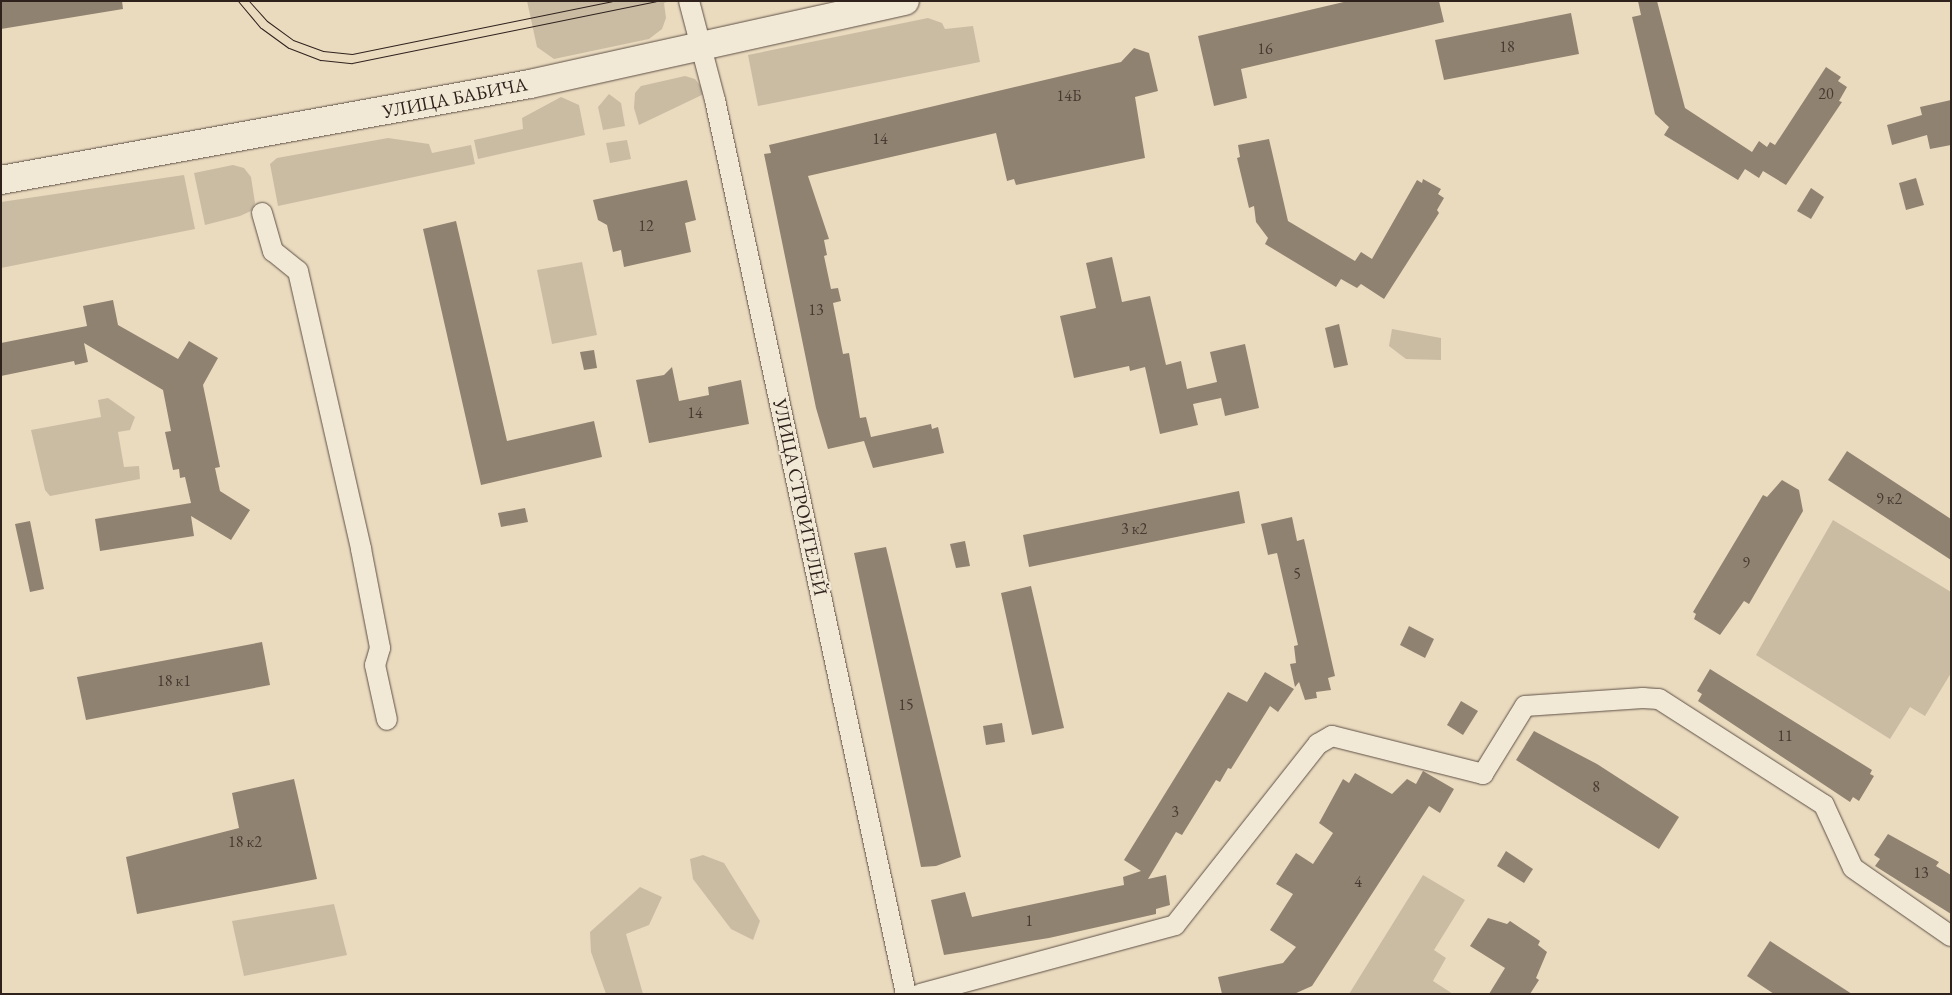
<!DOCTYPE html>
<html>
<head>
<meta charset="utf-8">
<style>
  body { margin:0 }
  #map { position:relative; width:1952px; height:995px; overflow:hidden; background:#eadbbf; font-family:"EB Garamond",serif }
  div>[style] { position:absolute }
  .green>* { inset:0; background:#cabca3 }
  .building>* { inset:0; background:#908271 }
  .roads { filter:drop-shadow(0 0 1px #5e5046) drop-shadow(0 0 1px #5e5046) }
  .street>* { height:20px; margin:-10px; padding:0 10px; transform-origin:10px; border-radius:10px; background:#f1e8d5 }
  .secondary>* { height:28px; margin:-14px; padding:0 14px; transform-origin:14px; border-radius:14px; background:#f1e8d5 }
  .tram>* { height:1px; margin:-0.5px; padding:0 0.5px; transform-origin:0.5px; border-radius:0.5px; background:#2f221d }
  span { translate:-50% -50%; white-space:nowrap; text-align:center; line-height:1.15; -webkit-text-stroke:4.5px #f1e8d5; paint-order:stroke }
  .number-label { font-size:16px; color:#473a32 }
  .number-label span { -webkit-text-stroke-width:0 }
  .street-label { font-size:19px; color:#2f221d }
  .frame { position:absolute; inset:0; border:2px solid #2f221d; pointer-events:none }
</style>
</head>
<body>
<div id="map">
  <div class="green">
    <div style="clip-path:polygon(527px 1px,669px 1px,664px 3px,666px 18px,662px 29px,649px 39px,554px 59px,537px 47px)"></div>
    <div style="clip-path:polygon(928px 18px,942px 23px,945px 29px,973px 26px,980px 62px,758px 106px,748px 55px)"></div>
    <div style="clip-path:polygon(685px 76px,695px 79px,706px 93px,639px 125px,634px 108px,635px 93px,641px 86px)"></div>
    <div style="clip-path:polygon(609px 94px,621px 103px,625px 126px,603px 130px,598px 107px)"></div>
    <div style="clip-path:polygon(561px 97px,579px 105px,585px 135px,478px 159px,474px 140px,523px 129px,522px 118px)"></div>
    <div style="clip-path:polygon(388px 138px,429px 144px,432px 153px,471px 145px,475px 164px,278px 206px,270px 164px,277px 158px)"></div>
    <div style="clip-path:polygon(627px 140px,631px 159px,610px 163px,606px 143px)"></div>
    <div style="clip-path:polygon(233px 165px,244px 168px,251px 177px,255px 203px,251px 211px,240px 216px,205px 225px,194px 173px)"></div>
    <div style="clip-path:polygon(184px 175px,195px 229px,1px 268px,1px 202px)"></div>
    <div style="clip-path:polygon(582px 262px,597px 335px,552px 344px,537px 270px)"></div>
    <div style="clip-path:polygon(1392px 329px,1441px 338px,1441px 360px,1406px 359px,1389px 346px)"></div>
    <div style="clip-path:polygon(108px 398px,135px 417px,130px 430px,118px 432px,124px 467px,139px 466px,140px 479px,50px 496px,45px 490px,31px 430px,101px 417px,98px 400px)"></div>
    <div style="clip-path:polygon(1833px 520px,1951px 592px,1951px 673px,1925px 716px,1910px 707px,1890px 739px,1756px 655px)"></div>
    <div style="clip-path:polygon(703px 855px,724px 863px,760px 921px,753px 940px,731px 929px,693px 879px,690px 859px)"></div>
    <div style="clip-path:polygon(1423px 875px,1465px 900px,1434px 950px,1446px 958px,1433px 981px,1453px 994px,1349px 994px)"></div>
    <div style="clip-path:polygon(640px 887px,662px 897px,649px 925px,626px 934px,643px 994px,606px 994px,591px 952px,590px 932px)"></div>
    <div style="clip-path:polygon(334px 904px,347px 955px,244px 976px,232px 921px)"></div>
  </div>
  <div class="building">
    <div style="clip-path:polygon(1px 1px,122px 1px,123px 9px,1px 29px)"></div>
    <div style="clip-path:polygon(1348px 1px,1439px 1px,1444px 22px,1241px 69px,1247px 98px,1214px 106px,1198px 36px)"></div>
    <div style="clip-path:polygon(1638px 1px,1657px 1px,1685px 108px,1752px 152px,1759px 141px,1767px 147px,1770px 142px,1775px 145px,1826px 67px,1841px 77px,1838px 81px,1847px 87px,1839px 101px,1842px 102px,1786px 185px,1763px 171px,1759px 178px,1745px 169px,1738px 180px,1664px 135px,1669px 127px,1655px 114px,1632px 17px,1641px 15px)"></div>
    <div style="clip-path:polygon(1571px 13px,1579px 54px,1444px 80px,1435px 40px)"></div>
    <div style="clip-path:polygon(1134px 48px,1149px 53px,1158px 91px,1135px 97px,1145px 158px,1016px 185px,1014px 179px,1007px 181px,996px 133px,808px 176px,829px 239px,824px 240px,827px 255px,824px 256px,831px 289px,838px 288px,841px 301px,833px 303px,843px 354px,849px 353px,860px 418px,866px 417px,871px 437px,931px 424px,932px 429px,938px 427px,944px 453px,873px 468px,864px 441px,828px 449px,816px 408px,764px 154px,771px 153px,769px 145px,1121px 62px)"></div>
    <div style="clip-path:polygon(1951px 100px,1951px 145px,1930px 149px,1927px 135px,1892px 145px,1887px 125px,1922px 115px,1920px 107px)"></div>
    <div style="clip-path:polygon(1269px 139px,1288px 221px,1355px 261px,1361px 252px,1372px 259px,1417px 180px,1422px 183px,1423px 179px,1441px 189px,1438px 194px,1444px 198px,1437px 210px,1439px 213px,1384px 299px,1361px 284px,1357px 288px,1341px 279px,1336px 287px,1265px 244px,1268px 238px,1256px 222px,1254px 206px,1249px 208px,1237px 158px,1240px 157px,1238px 145px)"></div>
    <div style="clip-path:polygon(1916px 178px,1924px 205px,1906px 210px,1899px 183px)"></div>
    <div style="clip-path:polygon(687px 180px,696px 220px,685px 223px,691px 252px,624px 267px,621px 250px,613px 252px,607px 225px,598px 220px,593px 200px)"></div>
    <div style="clip-path:polygon(1811px 188px,1824px 197px,1811px 219px,1797px 211px)"></div>
    <div style="clip-path:polygon(456px 221px,507px 441px,594px 421px,602px 457px,481px 485px,423px 229px)"></div>
    <div style="clip-path:polygon(1112px 257px,1122px 302px,1150px 296px,1166px 365px,1181px 361px,1187px 389px,1217px 382px,1210px 352px,1245px 344px,1259px 408px,1225px 416px,1221px 398px,1193px 404px,1198px 425px,1160px 434px,1145px 367px,1130px 371px,1129px 366px,1074px 378px,1060px 316px,1096px 308px,1086px 263px)"></div>
    <div style="clip-path:polygon(113px 300px,118px 325px,178px 359px,189px 341px,218px 358px,203px 385px,220px 467px,215px 468px,220px 491px,250px 510px,231px 540px,191px 516px,194px 536px,100px 551px,95px 519px,191px 503px,185px 477px,180px 478px,179px 469px,173px 470px,165px 432px,171px 431px,163px 390px,84px 343px,88px 362px,75px 365px,74px 361px,1px 376px,1px 343px,87px 326px,83px 306px)"></div>
    <div style="clip-path:polygon(1339px 324px,1348px 365px,1334px 368px,1325px 328px)"></div>
    <div style="clip-path:polygon(594px 350px,597px 368px,584px 370px,580px 352px)"></div>
    <div style="clip-path:polygon(672px 367px,679px 401px,709px 395px,708px 387px,741px 380px,749px 424px,649px 443px,636px 380px,664px 375px)"></div>
    <div style="clip-path:polygon(1847px 451px,1951px 519px,1951px 560px,1828px 480px)"></div>
    <div style="clip-path:polygon(1782px 480px,1799px 490px,1803px 511px,1749px 604px,1744px 601px,1720px 635px,1694px 619px,1696px 614px,1693px 612px,1763px 495px,1767px 497px)"></div>
    <div style="clip-path:polygon(1239px 491px,1245px 523px,1029px 567px,1023px 535px)"></div>
    <div style="clip-path:polygon(525px 508px,528px 522px,501px 527px,498px 513px)"></div>
    <div style="clip-path:polygon(1292px 517px,1297px 541px,1304px 539px,1335px 676px,1328px 678px,1331px 690px,1316px 692px,1317px 698px,1305px 700px,1299px 682px,1295px 687px,1290px 664px,1296px 663px,1294px 646px,1298px 645px,1277px 553px,1268px 555px,1261px 524px)"></div>
    <div style="clip-path:polygon(30px 521px,44px 589px,30px 592px,15px 524px)"></div>
    <div style="clip-path:polygon(965px 541px,970px 566px,956px 568px,950px 544px)"></div>
    <div style="clip-path:polygon(886px 547px,961px 857px,936px 866px,921px 867px,854px 553px)"></div>
    <div style="clip-path:polygon(1031px 586px,1064px 728px,1032px 735px,1001px 593px)"></div>
    <div style="clip-path:polygon(1409px 626px,1434px 639px,1425px 658px,1400px 645px)"></div>
    <div style="clip-path:polygon(262px 642px,270px 685px,86px 720px,77px 677px)"></div>
    <div style="clip-path:polygon(1710px 669px,1872px 770px,1870px 774px,1874px 776px,1859px 801px,1853px 797px,1850px 802px,1698px 701px,1702px 694px,1697px 691px)"></div>
    <div style="clip-path:polygon(1265px 672px,1294px 689px,1278px 712px,1270px 706px,1231px 769px,1228px 768px,1220px 782px,1216px 780px,1182px 835px,1176px 832px,1148px 879px,1166px 875px,1170px 905px,1156px 909px,1156px 914px,1049px 938px,944px 955px,931px 900px,965px 892px,972px 917px,1124px 885px,1123px 877px,1141px 871px,1124px 860px,1228px 692px,1247px 702px)"></div>
    <div style="clip-path:polygon(1461px 701px,1478px 711px,1463px 735px,1447px 725px)"></div>
    <div style="clip-path:polygon(1002px 723px,1005px 742px,986px 745px,983px 726px)"></div>
    <div style="clip-path:polygon(1534px 731px,1597px 764px,1679px 817px,1659px 849px,1516px 760px)"></div>
    <div style="clip-path:polygon(1423px 771px,1454px 789px,1440px 813px,1429px 806px,1312px 986px,1294px 994px,1222px 994px,1218px 977px,1283px 963px,1296px 947px,1270px 930px,1293px 894px,1276px 884px,1296px 853px,1313px 864px,1333px 833px,1319px 823px,1343px 779px,1349px 783px,1355px 773px,1392px 794px,1407px 779px,1416px 784px)"></div>
    <div style="clip-path:polygon(294px 779px,317px 879px,137px 914px,126px 857px,239px 828px,232px 793px)"></div>
    <div style="clip-path:polygon(1888px 834px,1939px 862px,1936px 866px,1951px 875px,1951px 914px,1875px 866px,1880px 859px,1874px 855px)"></div>
    <div style="clip-path:polygon(1506px 851px,1533px 869px,1524px 883px,1497px 866px)"></div>
    <div style="clip-path:polygon(1488px 918px,1507px 924px,1510px 921px,1540px 941px,1538px 945px,1547px 952px,1536px 978px,1539px 980px,1530px 994px,1489px 994px,1505px 968px,1470px 946px)"></div>
    <div style="clip-path:polygon(1770px 941px,1852px 994px,1774px 994px,1747px 976px)"></div>
  </div>
  <div class="roads">
    <div class="street">
      <div style="left:689px;top:1px;width:102px;rotate:75.3deg"></div>
      <div style="left:715px;top:100px;width:914px;rotate:77.94deg"></div>
      <div style="left:262px;top:213px;width:40px;rotate:74deg"></div>
      <div style="left:273px;top:251px;width:32px;rotate:39deg"></div>
      <div style="left:298px;top:271px;width:285px;rotate:77.2deg"></div>
      <div style="left:361px;top:549px;width:101px;rotate:79.1deg"></div>
      <div style="left:380px;top:648px;width:18px;rotate:106deg"></div>
      <div style="left:375px;top:665px;width:56px;rotate:77.7deg"></div>
      <div style="left:920px;top:994px;width:264px;rotate:-15.1deg"></div>
      <div style="left:1175px;top:925px;width:231px;rotate:-51.7deg"></div>
      <div style="left:1318px;top:744px;width:16px;rotate:-30deg"></div>
      <div style="left:1332px;top:736px;width:156px;rotate:14.1deg"></div>
      <div style="left:1483px;top:774px;width:80px;rotate:-58.3deg"></div>
      <div style="left:1525px;top:706px;width:118px;rotate:-3.9deg"></div>
      <div style="left:1643px;top:698px;width:16px;rotate:4deg"></div>
      <div style="left:1659px;top:699px;width:196px;rotate:32.7deg"></div>
      <div style="left:1824px;top:805px;width:69px;rotate:65.3deg"></div>
      <div style="left:1853px;top:868px;width:119px;rotate:34.8deg"></div>
    </div>
    <div class="secondary">
      <div style="left:1px;top:180px;width:538px;rotate:-10.29deg"></div>
      <div style="left:530px;top:84px;width:384px;rotate:-12.5deg"></div>
    </div>
  </div>
  <div class="tram">
    <div style="left:238px;top:1px;width:35px;rotate:50deg"></div>
    <div style="left:261px;top:28px;width:34px;rotate:36deg"></div>
    <div style="left:289px;top:48px;width:34px;rotate:21deg"></div>
    <div style="left:321px;top:60px;width:31px;rotate:6deg"></div>
    <div style="left:352px;top:63px;width:310px;rotate:-11.5deg"></div>
    <div style="left:249px;top:1px;width:27px;rotate:48deg"></div>
    <div style="left:267px;top:21px;width:32px;rotate:36deg"></div>
    <div style="left:293px;top:40px;width:32px;rotate:20deg"></div>
    <div style="left:323px;top:51px;width:29px;rotate:6deg"></div>
    <div style="left:352px;top:54px;width:265px;rotate:-11.5deg"></div>
  </div>
  <div class="number-label">
    <span style="left:1507px;top:47px">18</span>
    <span style="left:1265px;top:49px">16</span>
    <span style="left:1826px;top:94px">20</span>
    <span style="left:1069px;top:96px">14Б</span>
    <span style="left:880px;top:139px">14</span>
    <span style="left:646px;top:226px">12</span>
    <span style="left:816px;top:310px">13</span>
    <span style="left:695px;top:413px">14</span>
    <span style="left:1889px;top:499px">9 к2</span>
    <span style="left:1134px;top:529px">3 к2</span>
    <span style="left:1746px;top:563px">9</span>
    <span style="left:1297px;top:574px">5</span>
    <span style="left:174px;top:681px">18 к1</span>
    <span style="left:906px;top:705px">15</span>
    <span style="left:1785px;top:736px">11</span>
    <span style="left:1596px;top:787px">8</span>
    <span style="left:1175px;top:812px">3</span>
    <span style="left:245px;top:842px">18 к2</span>
    <span style="left:1921px;top:873px">13</span>
    <span style="left:1358px;top:882px">4</span>
    <span style="left:1029px;top:921px">1</span>
  </div>
  <div class="street-label">
    <span style="left:455px;top:98px;rotate:-11deg">УЛИЦА БАБИЧА</span>
    <span style="left:800px;top:497px;rotate:78deg">УЛИЦА СТРОИТЕЛЕЙ</span>
  </div>
  <div class="frame"></div>
</div>
</body>
</html>
